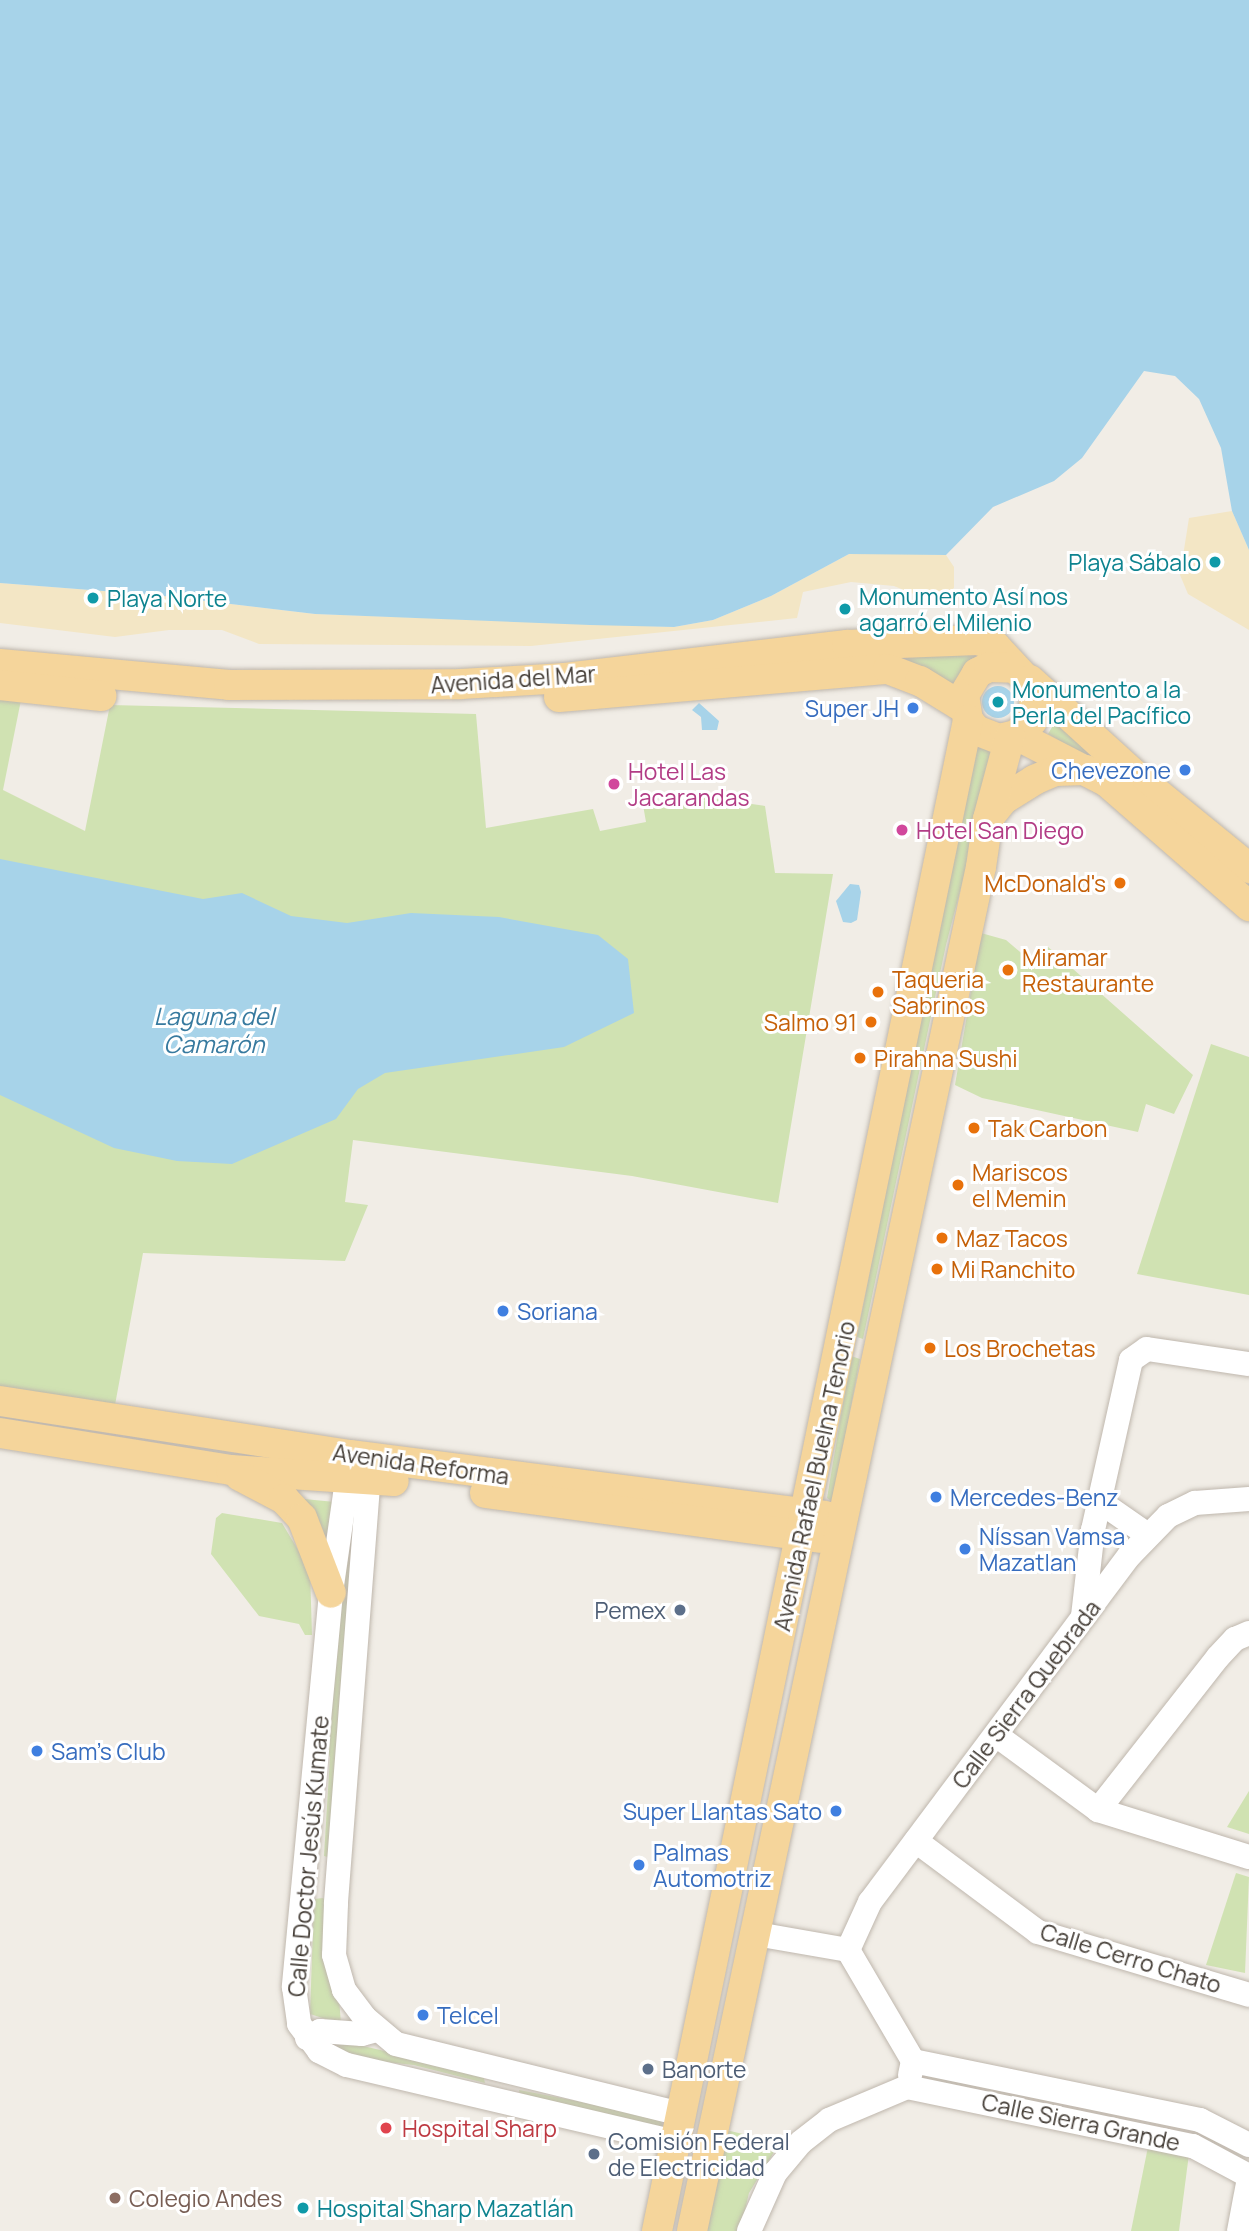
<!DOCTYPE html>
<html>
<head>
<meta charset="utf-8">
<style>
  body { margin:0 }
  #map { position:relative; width:1249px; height:2231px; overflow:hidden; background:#f1ede6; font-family:Manrope,sans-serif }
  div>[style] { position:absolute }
  .green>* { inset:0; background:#d0e2b2 }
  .sand>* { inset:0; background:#f3e6c5 }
  .water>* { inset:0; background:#a7d3e9 }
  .round { border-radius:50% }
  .roads { filter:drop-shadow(0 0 2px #bfb7ad) drop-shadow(0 0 2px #bfb7ad) }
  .minor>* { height:24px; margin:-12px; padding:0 12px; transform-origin:12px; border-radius:12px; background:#fff }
  .major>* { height:30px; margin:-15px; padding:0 15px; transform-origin:15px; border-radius:15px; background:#f5d59b }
  .dots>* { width:19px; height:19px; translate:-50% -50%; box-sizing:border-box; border:4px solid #fff; border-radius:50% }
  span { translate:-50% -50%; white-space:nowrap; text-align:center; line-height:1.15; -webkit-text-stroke:6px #fff; paint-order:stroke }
  .culture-label { font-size:23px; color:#0d838f }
  .right { translate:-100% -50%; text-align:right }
  .left { translate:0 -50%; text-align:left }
  .street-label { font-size:23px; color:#443d36 }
  .shop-label { font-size:23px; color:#366cbe }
  .hotel-label { font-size:23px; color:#b23c85 }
  .food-label { font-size:23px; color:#c56008 }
  .service-label { font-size:23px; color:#4e5e75 }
  .health-label { font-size:23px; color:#be3a42 }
  .education-label { font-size:23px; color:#785e54 }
  .water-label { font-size:24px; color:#377a9f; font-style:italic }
</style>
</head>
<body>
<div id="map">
  <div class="green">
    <div style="clip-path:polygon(996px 653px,953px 688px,826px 654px)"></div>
    <div style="clip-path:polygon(0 692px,22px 695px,3px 790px,85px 831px,110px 705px,476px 714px,486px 828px,593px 809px,600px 831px,646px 822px,643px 805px,703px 797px,765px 806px,775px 873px,833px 874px,778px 1203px,632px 1176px,353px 1140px,345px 1202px,368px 1205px,345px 1261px,143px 1253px,115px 1405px,0 1388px)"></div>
    <div style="clip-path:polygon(1055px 722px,1249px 886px,1249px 893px,1110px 771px,1048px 734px)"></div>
    <div style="clip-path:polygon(974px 735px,1004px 743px,981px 811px,946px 945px,863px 1339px,857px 1337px)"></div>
    <div style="clip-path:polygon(981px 933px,1006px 940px,1032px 962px,1047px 946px,1193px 1075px,1174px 1114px,1146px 1104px,1138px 1132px,982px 1098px,955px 1085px)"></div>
    <div style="clip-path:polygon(1211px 1044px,1249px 1057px,1249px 1295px,1137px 1274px)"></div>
    <div style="clip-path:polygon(851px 1356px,860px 1359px,833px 1502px,827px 1498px)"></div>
    <div style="clip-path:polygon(283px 1497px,335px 1502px,331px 1559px)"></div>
    <div style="clip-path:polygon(356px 1508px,331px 1858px,324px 1856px,330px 1757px,322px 1739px,348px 1510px)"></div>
    <div style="clip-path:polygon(222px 1513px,282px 1523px,310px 1570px,312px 1635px,305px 1635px,299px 1624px,259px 1616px,211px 1554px,216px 1518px)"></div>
    <div style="clip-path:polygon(1249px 1791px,1249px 1834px,1227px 1827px)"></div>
    <div style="clip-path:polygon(1236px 1873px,1249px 1877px,1245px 1973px,1206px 1965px)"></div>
    <div style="clip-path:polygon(323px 1898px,332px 1906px,341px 2024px,310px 2014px,314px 1899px)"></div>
    <div style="clip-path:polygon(333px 2039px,483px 2074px,485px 2083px,414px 2065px,366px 2060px,336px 2047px)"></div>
    <div style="clip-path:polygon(519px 2090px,660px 2117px,663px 2129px,521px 2099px)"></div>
    <div style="clip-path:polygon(726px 2130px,743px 2134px,743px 2144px,774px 2152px,749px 2193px,740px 2231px,703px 2231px)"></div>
    <div style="clip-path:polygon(1150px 2137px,1190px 2146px,1179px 2231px,1131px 2231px)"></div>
  </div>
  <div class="sand">
    <div style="clip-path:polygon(1232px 511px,1249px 550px,1249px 630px,1188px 594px,1180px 575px,1189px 518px)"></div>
    <div style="clip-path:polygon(877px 552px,946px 555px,954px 567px,954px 588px,933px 602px,894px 586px,851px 582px,803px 592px,797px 618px,531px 646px,259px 644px,222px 630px,169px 630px,115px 637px,0 623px,0 583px,155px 595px,315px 614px,674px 627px,713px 620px,771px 596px,849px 554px)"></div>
  </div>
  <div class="water">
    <div style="clip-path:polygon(0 0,1249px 0,1249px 550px,1232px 511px,1221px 448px,1199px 399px,1175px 376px,1144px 371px,1082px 458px,1054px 481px,993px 507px,946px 555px,849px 554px,771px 596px,713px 620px,674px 627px,590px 625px,315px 614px,155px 595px,0 583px)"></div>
    <div class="round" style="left:982px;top:686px;width:32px;height:32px"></div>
    <div style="clip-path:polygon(699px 703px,719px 721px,717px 730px,702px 730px,701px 717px,692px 710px)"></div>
    <div style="clip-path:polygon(0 859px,203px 899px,242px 893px,291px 916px,347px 923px,411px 913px,499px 917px,598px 935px,628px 959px,634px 1013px,564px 1047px,385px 1073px,358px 1089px,336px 1119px,232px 1164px,177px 1161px,114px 1148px,0 1095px)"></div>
    <div style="clip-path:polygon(850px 884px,859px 885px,861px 892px,857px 920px,851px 923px,843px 922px,836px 901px)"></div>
  </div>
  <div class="roads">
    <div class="minor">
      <div style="left:350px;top:1459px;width:135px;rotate:98.1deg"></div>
      <div style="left:331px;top:1593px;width:396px;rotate:95.4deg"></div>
      <div style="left:294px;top:1987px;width:37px;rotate:82deg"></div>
      <div style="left:299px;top:2024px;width:34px;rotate:53deg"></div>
      <div style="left:319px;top:2051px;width:31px;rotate:27deg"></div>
      <div style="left:347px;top:2065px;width:337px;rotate:13.2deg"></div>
      <div style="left:370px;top:1460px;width:445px;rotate:94.4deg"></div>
      <div style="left:336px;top:1904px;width:51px;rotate:92.2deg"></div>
      <div style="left:334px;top:1955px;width:36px;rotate:74deg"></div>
      <div style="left:344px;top:1990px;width:35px;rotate:53deg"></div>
      <div style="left:365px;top:2018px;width:40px;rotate:40deg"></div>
      <div style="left:396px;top:2044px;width:293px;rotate:13.8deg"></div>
      <div style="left:1099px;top:1501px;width:60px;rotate:34.8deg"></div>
      <div style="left:1083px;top:1616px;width:87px;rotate:-83.4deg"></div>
      <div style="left:1093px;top:1530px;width:174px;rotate:-77.4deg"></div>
      <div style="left:1131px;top:1360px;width:19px;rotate:-35deg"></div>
      <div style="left:1147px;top:1349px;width:103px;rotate:8.4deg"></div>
      <div style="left:996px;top:1735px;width:127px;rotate:36.3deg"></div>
      <div style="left:1098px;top:1810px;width:158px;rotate:17.3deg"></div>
      <div style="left:1098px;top:1810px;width:194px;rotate:-51.9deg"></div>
      <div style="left:1218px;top:1657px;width:25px;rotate:-47deg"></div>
      <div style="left:1235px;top:1639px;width:15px;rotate:-23deg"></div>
      <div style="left:916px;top:1841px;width:152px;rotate:36.7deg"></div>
      <div style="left:1038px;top:1932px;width:220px;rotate:16.6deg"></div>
      <div style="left:756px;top:1934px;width:93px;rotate:9.9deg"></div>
      <div style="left:848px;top:1950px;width:129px;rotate:59.6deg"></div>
      <div style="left:913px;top:2061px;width:14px;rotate:102deg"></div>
      <div style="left:848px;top:1950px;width:53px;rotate:-65.4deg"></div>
      <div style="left:870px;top:1902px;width:432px;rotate:-53.2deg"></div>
      <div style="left:1129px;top:1556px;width:56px;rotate:-45.7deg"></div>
      <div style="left:1168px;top:1516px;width:30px;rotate:-26deg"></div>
      <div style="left:1195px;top:1503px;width:54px;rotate:-4.2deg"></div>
      <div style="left:307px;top:2038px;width:15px;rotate:-28deg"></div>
      <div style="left:320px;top:2031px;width:42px;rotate:4.1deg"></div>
      <div style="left:362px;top:2034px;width:15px;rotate:-16deg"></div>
      <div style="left:913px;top:2061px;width:293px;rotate:11.6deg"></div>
      <div style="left:1200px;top:2120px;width:55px;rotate:27deg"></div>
      <div style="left:907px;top:2087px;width:292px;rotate:11.7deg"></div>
      <div style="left:1193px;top:2146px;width:64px;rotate:28.2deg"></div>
      <div style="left:749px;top:2231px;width:64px;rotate:-65.9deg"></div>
      <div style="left:775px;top:2173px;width:40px;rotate:-50deg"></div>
      <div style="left:801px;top:2142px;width:36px;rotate:-38deg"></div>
      <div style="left:829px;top:2120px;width:85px;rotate:-22.9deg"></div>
      <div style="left:1239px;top:2231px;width:54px;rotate:-79.3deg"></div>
    </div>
    <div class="major">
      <div style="left:0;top:664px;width:230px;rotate:5.2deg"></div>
      <div style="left:229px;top:685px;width:232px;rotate:-0.2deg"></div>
      <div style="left:461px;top:684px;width:104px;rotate:-3.3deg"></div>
      <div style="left:565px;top:678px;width:284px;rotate:-6.7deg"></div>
      <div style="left:847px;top:645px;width:131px;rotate:-2.2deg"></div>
      <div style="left:978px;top:640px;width:18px;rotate:19deg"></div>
      <div style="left:995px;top:646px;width:60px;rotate:47deg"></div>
      <div style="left:1036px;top:690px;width:31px;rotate:97deg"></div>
      <div style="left:1032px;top:721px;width:21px;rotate:139deg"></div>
      <div style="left:1016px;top:735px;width:17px;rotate:167deg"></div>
      <div style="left:999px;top:739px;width:25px;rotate:-159deg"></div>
      <div style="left:976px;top:730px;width:13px;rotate:-129deg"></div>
      <div style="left:968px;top:720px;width:25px;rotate:-99deg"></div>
      <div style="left:964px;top:695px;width:26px;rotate:-59deg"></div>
      <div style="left:977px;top:673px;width:13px;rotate:-27deg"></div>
      <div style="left:989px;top:667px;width:25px;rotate:2deg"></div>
      <div style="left:1030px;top:680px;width:143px;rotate:42.2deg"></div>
      <div style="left:1136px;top:776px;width:146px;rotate:39.2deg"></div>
      <div style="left:0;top:685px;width:102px;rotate:6.2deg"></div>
      <div style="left:559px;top:697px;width:330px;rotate:-4.9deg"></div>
      <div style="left:888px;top:669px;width:34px;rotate:21deg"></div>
      <div style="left:920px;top:681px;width:52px;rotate:31.5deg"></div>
      <div style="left:1016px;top:735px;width:102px;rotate:27.3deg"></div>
      <div style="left:1107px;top:782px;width:189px;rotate:41.1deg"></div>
      <div style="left:990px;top:816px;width:22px;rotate:-51deg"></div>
      <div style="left:1004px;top:799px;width:36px;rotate:-32deg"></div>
      <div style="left:1034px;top:780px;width:23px;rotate:-23deg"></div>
      <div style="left:1055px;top:771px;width:31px;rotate:-2deg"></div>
      <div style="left:0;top:1401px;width:354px;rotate:8.8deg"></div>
      <div style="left:350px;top:1455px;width:479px;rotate:7.3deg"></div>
      <div style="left:0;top:1433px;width:234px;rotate:9.1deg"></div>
      <div style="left:231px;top:1470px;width:163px;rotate:3.9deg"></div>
      <div style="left:240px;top:1476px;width:50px;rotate:27.6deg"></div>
      <div style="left:284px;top:1499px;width:26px;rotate:47deg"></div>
      <div style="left:302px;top:1518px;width:80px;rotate:68.9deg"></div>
      <div style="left:485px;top:1493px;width:339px;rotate:7.6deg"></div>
      <div style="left:657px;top:2231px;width:1543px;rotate:-78.37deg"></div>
      <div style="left:692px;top:2231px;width:1394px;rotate:-78.04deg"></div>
      <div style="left:981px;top:867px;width:49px;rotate:-81.7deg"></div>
      <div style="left:988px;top:819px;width:85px;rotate:-75deg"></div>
    </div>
  </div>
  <div class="dots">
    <div style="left:1215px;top:562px;background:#0f9aa8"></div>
    <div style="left:93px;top:598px;background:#0f9aa8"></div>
    <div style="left:845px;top:609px;background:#0f9aa8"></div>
    <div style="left:998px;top:702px;background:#0f9aa8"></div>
    <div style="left:913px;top:708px;background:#3f7fe0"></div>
    <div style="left:1185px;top:770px;background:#3f7fe0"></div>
    <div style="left:614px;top:784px;background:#d1479c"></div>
    <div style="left:902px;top:830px;background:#d1479c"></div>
    <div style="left:1120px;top:883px;background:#e8710a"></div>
    <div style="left:1008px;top:970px;background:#e8710a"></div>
    <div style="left:878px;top:992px;background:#e8710a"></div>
    <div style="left:871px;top:1022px;background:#e8710a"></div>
    <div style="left:860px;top:1058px;background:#e8710a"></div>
    <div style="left:974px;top:1128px;background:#e8710a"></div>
    <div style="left:958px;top:1185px;background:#e8710a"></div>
    <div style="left:942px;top:1238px;background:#e8710a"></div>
    <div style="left:937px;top:1269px;background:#e8710a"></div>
    <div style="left:503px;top:1311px;background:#3f7fe0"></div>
    <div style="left:930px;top:1348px;background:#e8710a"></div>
    <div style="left:936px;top:1497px;background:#3f7fe0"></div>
    <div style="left:965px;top:1549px;background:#3f7fe0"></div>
    <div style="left:680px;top:1610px;background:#5c6f8a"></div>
    <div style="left:37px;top:1751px;background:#3f7fe0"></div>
    <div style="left:836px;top:1811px;background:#3f7fe0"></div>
    <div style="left:639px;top:1865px;background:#3f7fe0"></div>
    <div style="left:423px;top:2015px;background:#3f7fe0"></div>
    <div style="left:648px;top:2069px;background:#5c6f8a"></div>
    <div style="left:386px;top:2128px;background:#e0444e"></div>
    <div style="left:594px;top:2154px;background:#5c6f8a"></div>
    <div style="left:115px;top:2198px;background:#8d6e63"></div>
    <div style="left:303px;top:2208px;background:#0f9aa8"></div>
  </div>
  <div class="culture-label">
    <span class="right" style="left:1201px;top:562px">Playa Sábalo</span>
    <span class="left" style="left:859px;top:609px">Monumento Así nos<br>agarró el Milenio</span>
    <span class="left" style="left:107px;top:598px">Playa Norte</span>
    <span class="left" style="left:1012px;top:702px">Monumento a la<br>Perla del Pacífico</span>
    <span class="left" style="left:317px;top:2208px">Hospital Sharp Mazatlán</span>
  </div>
  <div class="street-label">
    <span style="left:513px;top:679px;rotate:-4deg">Avenida del Mar</span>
    <span style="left:421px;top:1464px;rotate:8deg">Avenida Reforma</span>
    <span style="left:814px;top:1476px;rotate:-78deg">Avenida Rafael Buelna Tenorio</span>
    <span style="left:1026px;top:1694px;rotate:-53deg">Calle Sierra Quebrada</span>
    <span style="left:308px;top:1856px;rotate:-85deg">Calle Doctor Jesús Kumate</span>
    <span style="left:1131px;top:1958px;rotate:17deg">Calle Cerro Chato</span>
    <span style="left:1081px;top:2122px;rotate:12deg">Calle Sierra Grande</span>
  </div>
  <div class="shop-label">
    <span class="right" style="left:899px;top:708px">Super JH</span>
    <span class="right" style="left:1171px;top:770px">Chevezone</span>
    <span class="left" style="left:517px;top:1311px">Soriana</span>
    <span class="left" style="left:950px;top:1497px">Mercedes-Benz</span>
    <span class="left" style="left:979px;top:1549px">Níssan Vamsa<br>Mazatlan</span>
    <span class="left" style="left:51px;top:1751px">Sam's Club</span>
    <span class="right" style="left:822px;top:1811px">Super Llantas Sato</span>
    <span class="left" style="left:653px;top:1865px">Palmas<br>Automotriz</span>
    <span class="left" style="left:437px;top:2015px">Telcel</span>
  </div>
  <div class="hotel-label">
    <span class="left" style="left:628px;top:784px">Hotel Las<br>Jacarandas</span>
    <span class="left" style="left:916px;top:830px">Hotel San Diego</span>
  </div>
  <div class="food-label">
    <span class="right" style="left:1106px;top:883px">McDonald's</span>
    <span class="left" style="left:1022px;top:970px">Miramar<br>Restaurante</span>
    <span class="left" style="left:892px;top:992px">Taqueria<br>Sabrinos</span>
    <span class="right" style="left:857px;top:1022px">Salmo 91</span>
    <span class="left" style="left:874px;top:1058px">Pirahna Sushi</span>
    <span class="left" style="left:988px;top:1128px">Tak Carbon</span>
    <span class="left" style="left:972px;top:1185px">Mariscos<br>el Memin</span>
    <span class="left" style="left:956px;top:1238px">Maz Tacos</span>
    <span class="left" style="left:951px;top:1269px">Mi Ranchito</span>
    <span class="left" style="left:944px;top:1348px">Los Brochetas</span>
  </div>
  <div class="service-label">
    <span class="right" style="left:666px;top:1610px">Pemex</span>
    <span class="left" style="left:662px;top:2069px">Banorte</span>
    <span class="left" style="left:608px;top:2154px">Comisión Federal<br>de Electricidad</span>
  </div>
  <div class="health-label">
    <span class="left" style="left:402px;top:2128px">Hospital Sharp</span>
  </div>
  <div class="education-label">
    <span class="left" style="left:129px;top:2198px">Colegio Andes</span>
  </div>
  <div class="water-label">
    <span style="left:214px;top:1030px">Laguna del<br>Camarón</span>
  </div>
</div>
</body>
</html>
